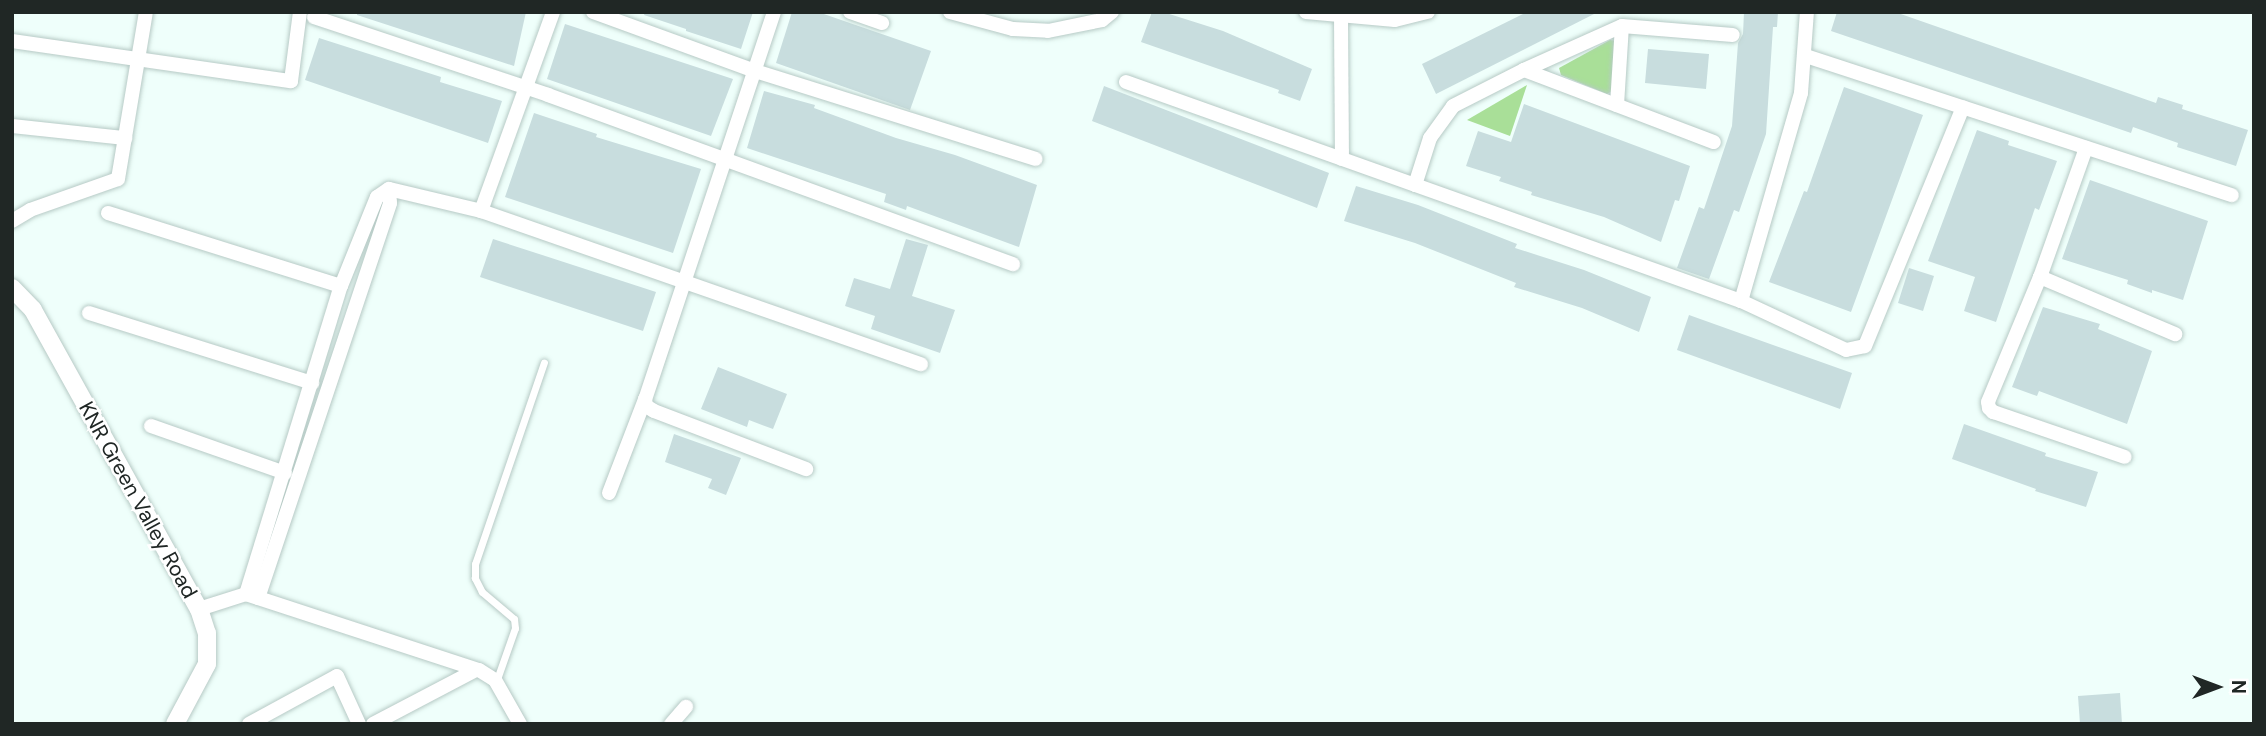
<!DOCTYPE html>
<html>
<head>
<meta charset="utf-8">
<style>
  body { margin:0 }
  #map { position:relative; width:2266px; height:736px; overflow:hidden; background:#effffb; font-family:"DM Sans",sans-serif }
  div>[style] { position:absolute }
  .green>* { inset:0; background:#a9df98 }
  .building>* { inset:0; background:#c8ddde }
  .roads { filter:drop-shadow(0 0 2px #b6cac5) drop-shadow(0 0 2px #b6cac5) }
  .service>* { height:7px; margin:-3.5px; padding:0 3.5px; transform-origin:3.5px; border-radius:3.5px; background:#fff }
  .minor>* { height:14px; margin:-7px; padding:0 7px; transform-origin:7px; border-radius:7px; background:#fff }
  .tertiary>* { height:18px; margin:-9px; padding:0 9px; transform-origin:9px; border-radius:9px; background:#fff }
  span { translate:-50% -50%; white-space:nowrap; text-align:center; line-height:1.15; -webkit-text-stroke:5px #fff; paint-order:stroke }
  .street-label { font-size:21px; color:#202725 }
  .frame { position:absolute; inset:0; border:14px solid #202725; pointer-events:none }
  .north { position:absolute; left:2182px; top:652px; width:70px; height:70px; -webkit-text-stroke:5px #fff; paint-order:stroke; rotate:90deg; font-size:19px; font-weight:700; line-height:28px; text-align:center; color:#202725 }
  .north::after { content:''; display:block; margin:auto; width:24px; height:32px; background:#202725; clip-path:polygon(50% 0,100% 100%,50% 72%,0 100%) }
</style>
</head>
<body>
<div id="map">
  <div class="green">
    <div style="clip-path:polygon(1610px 40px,1618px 41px,1612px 91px,1607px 94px,1561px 75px,1559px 68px)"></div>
    <div style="clip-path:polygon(1527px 85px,1510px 136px,1467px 120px)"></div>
  </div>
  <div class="building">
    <div style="clip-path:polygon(357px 12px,526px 12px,514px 66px,357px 15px)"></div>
    <div style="clip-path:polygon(645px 12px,753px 12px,741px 49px,686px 31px,686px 29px,644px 15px)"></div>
    <div style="clip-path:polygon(792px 12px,818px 12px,931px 51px,910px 110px,776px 63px)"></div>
    <div style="clip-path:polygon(1152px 12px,1163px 12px,1223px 31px,1312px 69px,1300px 101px,1278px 93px,1279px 90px,1141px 42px)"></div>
    <div style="clip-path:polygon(1527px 12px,1598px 12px,1436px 94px,1422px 64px)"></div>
    <div style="clip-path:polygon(1744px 12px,1778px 12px,1777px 27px,1773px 27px,1766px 134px,1739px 212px,1734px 210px,1709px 279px,1677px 268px,1699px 207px,1704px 209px,1732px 126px,1738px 43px,1743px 34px)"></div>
    <div style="clip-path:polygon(1837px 12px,1895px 12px,2156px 103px,2158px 97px,2183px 105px,2182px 109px,2248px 130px,2236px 166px,2177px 147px,2178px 143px,2133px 127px,2131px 133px,1831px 31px)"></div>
    <div style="clip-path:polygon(565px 24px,733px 79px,711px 136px,547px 79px)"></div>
    <div style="clip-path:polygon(319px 38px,441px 77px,440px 82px,502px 101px,488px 143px,305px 80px)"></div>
    <div style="clip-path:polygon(1648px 49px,1709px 54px,1706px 89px,1645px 83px)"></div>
    <div style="clip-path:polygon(1104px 86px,1329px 173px,1317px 208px,1092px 121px)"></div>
    <div style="clip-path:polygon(1844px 87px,1923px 115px,1851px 312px,1769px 282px,1804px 191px,1807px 192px)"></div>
    <div style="clip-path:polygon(764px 91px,815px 105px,814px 108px,896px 138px,955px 155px,1037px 185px,1019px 247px,907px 206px,906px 210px,884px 202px,886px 194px,747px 148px)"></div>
    <div style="clip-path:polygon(1524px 104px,1690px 166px,1679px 201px,1675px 200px,1661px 242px,1604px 217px,1531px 195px,1532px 192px,1499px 181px,1501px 177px,1466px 166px,1478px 131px,1511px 142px)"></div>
    <div style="clip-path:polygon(534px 113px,597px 134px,596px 137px,701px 169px,673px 253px,505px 197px)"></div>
    <div style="clip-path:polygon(1977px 130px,2009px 141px,2008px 145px,2057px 161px,2039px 210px,2035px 208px,1996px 322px,1964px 311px,1975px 277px,1928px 261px)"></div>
    <div style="clip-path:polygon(2090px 180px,2208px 221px,2183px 300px,2152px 290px,2152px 293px,2127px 284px,2128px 280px,2062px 259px)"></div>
    <div style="clip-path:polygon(1356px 186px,1418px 205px,1517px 244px,1515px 248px,1584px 270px,1651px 297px,1639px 332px,1582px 308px,1514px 287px,1516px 283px,1415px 243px,1344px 221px)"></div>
    <div style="clip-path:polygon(493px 239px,656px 292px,643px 331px,480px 277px)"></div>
    <div style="clip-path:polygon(906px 239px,928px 245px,912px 296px,955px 310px,940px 353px,871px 329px,875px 316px,845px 306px,854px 278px,890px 289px)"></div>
    <div style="clip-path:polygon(1909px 268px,1934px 276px,1923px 311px,1898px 303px)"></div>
    <div style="clip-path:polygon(2043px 307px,2100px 324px,2098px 329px,2152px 351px,2127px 424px,2039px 391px,2037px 396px,2012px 387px)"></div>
    <div style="clip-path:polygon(1689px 315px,1852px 373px,1840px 409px,1677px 350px)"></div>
    <div style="clip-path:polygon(718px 367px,787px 394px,773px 429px,749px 420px,747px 427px,701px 409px)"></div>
    <div style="clip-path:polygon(1964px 424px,2046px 453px,2045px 456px,2098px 472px,2086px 507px,2035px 491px,2036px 489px,1952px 459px)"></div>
    <div style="clip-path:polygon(674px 434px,741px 458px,726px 495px,708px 488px,712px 479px,665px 462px)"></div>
    <div style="clip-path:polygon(2120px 693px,2122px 724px,2080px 724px,2078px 696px)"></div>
  </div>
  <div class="roads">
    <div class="service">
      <div style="left:496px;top:682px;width:57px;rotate:-70.6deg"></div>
      <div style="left:515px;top:628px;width:9px;rotate:-96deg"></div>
      <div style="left:514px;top:619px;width:42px;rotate:-139.8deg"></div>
      <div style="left:482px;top:592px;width:16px;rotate:-117deg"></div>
      <div style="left:475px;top:578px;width:14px;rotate:-90deg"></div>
      <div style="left:475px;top:564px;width:213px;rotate:-71.1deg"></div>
    </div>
    <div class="minor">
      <div style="left:593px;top:12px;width:172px;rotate:20deg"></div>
      <div style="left:755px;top:71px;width:294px;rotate:17.4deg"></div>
      <div style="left:774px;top:12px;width:408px;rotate:108.4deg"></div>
      <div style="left:645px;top:399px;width:7px;rotate:82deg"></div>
      <div style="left:646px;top:406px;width:9px;rotate:32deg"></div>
      <div style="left:654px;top:411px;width:163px;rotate:20.9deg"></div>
      <div style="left:850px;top:12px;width:34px;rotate:19deg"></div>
      <div style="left:950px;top:12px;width:65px;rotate:15.1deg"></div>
      <div style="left:1013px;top:29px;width:35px;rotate:3deg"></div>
      <div style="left:1048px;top:31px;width:55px;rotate:-11.5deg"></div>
      <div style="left:1102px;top:20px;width:13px;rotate:-39deg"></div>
      <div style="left:1306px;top:12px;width:89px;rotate:5.1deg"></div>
      <div style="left:1395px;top:20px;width:34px;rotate:-14deg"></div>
      <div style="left:314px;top:17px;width:247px;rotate:18.4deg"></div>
      <div style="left:548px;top:95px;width:495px;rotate:20deg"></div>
      <div style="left:1341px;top:17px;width:142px;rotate:89.6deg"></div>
      <div style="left:12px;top:41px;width:282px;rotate:8.2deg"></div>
      <div style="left:291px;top:81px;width:70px;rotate:-82.6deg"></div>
      <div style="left:1806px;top:56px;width:448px;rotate:18.1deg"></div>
      <div style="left:1524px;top:70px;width:203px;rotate:20.8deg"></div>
      <div style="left:1126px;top:82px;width:653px;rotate:19.6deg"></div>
      <div style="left:1741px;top:301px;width:116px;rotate:25deg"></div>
      <div style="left:1846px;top:350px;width:19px;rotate:-12deg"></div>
      <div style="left:1865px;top:346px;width:258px;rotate:-67.7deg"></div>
      <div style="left:1617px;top:105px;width:79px;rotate:-86.4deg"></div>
      <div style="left:12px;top:126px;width:114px;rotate:6.1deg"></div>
      <div style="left:2086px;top:148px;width:137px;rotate:109.6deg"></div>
      <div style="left:2040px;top:277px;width:135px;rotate:112.6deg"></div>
      <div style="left:1988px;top:402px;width:6px;rotate:81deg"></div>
      <div style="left:1989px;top:408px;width:6px;rotate:45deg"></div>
      <div style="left:1993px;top:412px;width:139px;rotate:18.8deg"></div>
      <div style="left:1415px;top:185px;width:49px;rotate:-72.3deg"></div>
      <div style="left:1430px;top:138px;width:39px;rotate:-54deg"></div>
      <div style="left:1453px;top:106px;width:80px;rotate:-26.9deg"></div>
      <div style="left:1524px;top:70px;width:107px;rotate:-24.2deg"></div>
      <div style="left:1622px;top:26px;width:111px;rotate:4.6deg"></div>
      <div style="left:389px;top:189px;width:95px;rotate:13.4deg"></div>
      <div style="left:481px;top:211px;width:466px;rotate:19.2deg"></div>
      <div style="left:481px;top:211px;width:212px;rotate:-70.1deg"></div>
      <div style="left:108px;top:213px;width:244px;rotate:17.4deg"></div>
      <div style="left:12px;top:221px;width:21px;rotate:-31deg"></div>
      <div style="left:30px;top:210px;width:93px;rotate:-19.4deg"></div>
      <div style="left:118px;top:179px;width:169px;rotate:-80.5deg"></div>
      <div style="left:2040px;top:277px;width:147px;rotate:22.9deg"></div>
      <div style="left:1741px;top:301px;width:216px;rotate:-73.9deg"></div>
      <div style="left:1801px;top:93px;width:81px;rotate:-85.8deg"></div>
      <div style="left:89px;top:313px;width:234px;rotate:17.4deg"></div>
      <div style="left:151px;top:426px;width:142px;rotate:19.3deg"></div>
      <div style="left:609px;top:493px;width:101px;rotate:-69deg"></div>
      <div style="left:246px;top:594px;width:322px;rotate:-72.9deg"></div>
      <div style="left:341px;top:286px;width:96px;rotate:-68deg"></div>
      <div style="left:377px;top:197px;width:14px;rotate:-34deg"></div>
      <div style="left:258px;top:598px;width:416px;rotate:-71.5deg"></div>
      <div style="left:390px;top:203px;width:14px;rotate:-94deg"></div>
      <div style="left:199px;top:609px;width:49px;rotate:-17.7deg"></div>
      <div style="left:246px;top:594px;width:245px;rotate:18.1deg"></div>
      <div style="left:479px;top:670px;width:19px;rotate:32deg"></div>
      <div style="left:495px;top:680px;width:51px;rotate:60.4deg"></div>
      <div style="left:249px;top:724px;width:100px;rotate:-28.6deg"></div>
      <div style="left:337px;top:676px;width:53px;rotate:65.4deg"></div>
      <div style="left:373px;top:724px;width:116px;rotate:-27.7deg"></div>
      <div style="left:671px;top:724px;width:23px;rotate:-49deg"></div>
    </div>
    <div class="tertiary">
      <div style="left:12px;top:288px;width:30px;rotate:46deg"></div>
      <div style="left:33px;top:310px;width:342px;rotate:61deg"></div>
      <div style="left:199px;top:609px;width:25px;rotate:72deg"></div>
      <div style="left:207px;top:633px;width:31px;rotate:90deg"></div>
      <div style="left:207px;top:664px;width:68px;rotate:118.1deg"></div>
    </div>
  </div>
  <div class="street-label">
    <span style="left:138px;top:500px;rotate:61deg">KNR Green Valley Road</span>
  </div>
  <div class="frame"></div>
  <div class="north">N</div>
</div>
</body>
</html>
